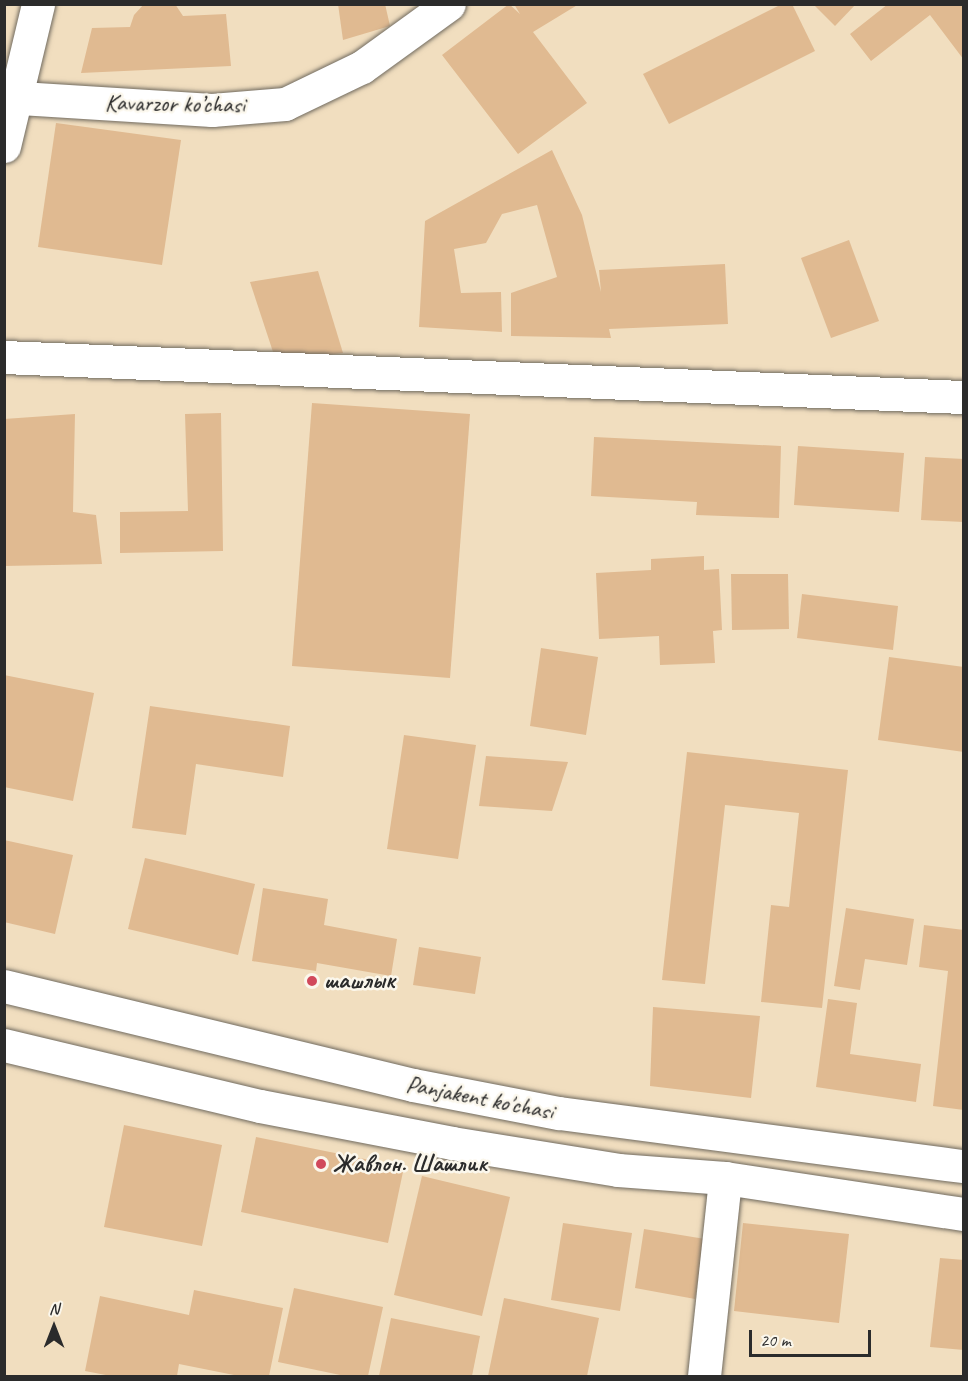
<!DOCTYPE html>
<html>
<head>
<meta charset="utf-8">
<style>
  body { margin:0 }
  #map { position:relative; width:968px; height:1381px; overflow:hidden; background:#f1debf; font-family:Caveat,sans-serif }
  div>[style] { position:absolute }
  .building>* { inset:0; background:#e0ba91 }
  .roads { filter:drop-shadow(0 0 2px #706a5f) drop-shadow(0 0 2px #706a5f) }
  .street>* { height:33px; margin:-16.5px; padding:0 16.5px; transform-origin:16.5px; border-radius:16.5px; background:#fff }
  .secondary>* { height:33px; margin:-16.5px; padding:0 16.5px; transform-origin:16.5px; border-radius:16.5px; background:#fff }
  .primary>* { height:33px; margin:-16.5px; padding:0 16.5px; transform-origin:16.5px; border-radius:16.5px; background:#fff }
  .dots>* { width:16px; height:16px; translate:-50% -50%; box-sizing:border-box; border:3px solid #fbf7ec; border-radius:50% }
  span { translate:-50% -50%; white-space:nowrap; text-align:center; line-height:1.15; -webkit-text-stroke:5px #fbf7ec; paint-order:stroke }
  .street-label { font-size:24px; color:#2b2b2b }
  .poi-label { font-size:24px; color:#2b2b2b; font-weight:700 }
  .left { translate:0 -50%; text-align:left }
  .frame { position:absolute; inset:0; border:6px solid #2b2b2b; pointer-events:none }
  .north { position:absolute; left:24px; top:1297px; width:60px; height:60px; -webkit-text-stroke:4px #fbf7ec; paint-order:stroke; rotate:0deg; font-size:16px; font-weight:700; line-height:24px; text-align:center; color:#2b2b2b }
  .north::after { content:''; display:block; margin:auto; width:21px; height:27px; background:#2b2b2b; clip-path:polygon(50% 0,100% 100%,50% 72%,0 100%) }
  .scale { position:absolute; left:749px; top:1330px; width:122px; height:27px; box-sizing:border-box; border:3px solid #2b2b2b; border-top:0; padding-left:8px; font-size:18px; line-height:21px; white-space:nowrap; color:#2b2b2b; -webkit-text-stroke:4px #fbf7ec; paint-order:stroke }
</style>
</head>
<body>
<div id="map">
  <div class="building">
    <div style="clip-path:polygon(144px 4px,175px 4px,183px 16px,226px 14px,231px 66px,81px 73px,92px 28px,130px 27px,134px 15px)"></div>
    <div style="clip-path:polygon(338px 4px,385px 4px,390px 26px,343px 40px)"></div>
    <div style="clip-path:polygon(509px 4px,520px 14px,514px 4px,579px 4px,533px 32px,587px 103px,518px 154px,442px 55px)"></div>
    <div style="clip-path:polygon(782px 4px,792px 4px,815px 51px,669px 124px,643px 74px)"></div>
    <div style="clip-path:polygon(813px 4px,856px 4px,835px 26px)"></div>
    <div style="clip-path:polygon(888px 4px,964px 4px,964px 60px,930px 15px,871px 61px,850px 34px)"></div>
    <div style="clip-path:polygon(56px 123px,181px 140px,162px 265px,38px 247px)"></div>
    <div style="clip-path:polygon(552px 150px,582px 215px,601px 292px,599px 270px,725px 264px,728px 324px,609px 329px,611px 338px,511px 336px,511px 293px,557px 277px,537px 205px,502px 214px,486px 243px,454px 249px,461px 293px,501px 292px,502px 332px,419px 327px,425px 221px)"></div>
    <div style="clip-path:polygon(849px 240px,879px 321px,831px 338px,801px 258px)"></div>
    <div style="clip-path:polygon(318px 271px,343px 353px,276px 361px,250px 282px)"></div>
    <div style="clip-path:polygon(312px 403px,470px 414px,450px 678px,292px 666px)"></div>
    <div style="clip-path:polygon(221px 413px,223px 551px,120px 553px,120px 512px,188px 511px,185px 414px)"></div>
    <div style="clip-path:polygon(75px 414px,73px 512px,96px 515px,102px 564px,4px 566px,4px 419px)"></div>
    <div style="clip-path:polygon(594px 437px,781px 446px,779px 518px,696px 515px,697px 502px,591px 496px)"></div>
    <div style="clip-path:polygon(798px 446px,904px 453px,899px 512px,794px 505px)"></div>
    <div style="clip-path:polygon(925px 457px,964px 459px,964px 522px,921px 520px)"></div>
    <div style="clip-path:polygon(704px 556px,704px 570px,719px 569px,722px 630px,713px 631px,715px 663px,660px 665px,659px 636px,599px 639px,596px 573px,651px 570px,651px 559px)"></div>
    <div style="clip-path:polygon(731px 574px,788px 574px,789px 629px,732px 630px)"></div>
    <div style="clip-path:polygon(802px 594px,898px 606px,893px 650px,797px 638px)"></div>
    <div style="clip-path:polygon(541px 648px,598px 657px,586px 735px,530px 726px)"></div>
    <div style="clip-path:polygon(889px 657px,964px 667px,964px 752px,878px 740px)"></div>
    <div style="clip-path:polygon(4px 675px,94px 693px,73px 801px,4px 787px)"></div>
    <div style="clip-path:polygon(150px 706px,290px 726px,283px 777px,196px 764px,186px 835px,132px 828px)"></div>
    <div style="clip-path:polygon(404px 735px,476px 745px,458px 859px,387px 849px)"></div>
    <div style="clip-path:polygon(687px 752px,848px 770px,822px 1008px,761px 1002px,771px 905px,789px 907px,799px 813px,725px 805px,705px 984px,662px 980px)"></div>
    <div style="clip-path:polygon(486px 756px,568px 762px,552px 811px,479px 806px)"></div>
    <div style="clip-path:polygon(4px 840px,73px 855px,55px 934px,4px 922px)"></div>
    <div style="clip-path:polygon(145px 858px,255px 884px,238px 955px,128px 929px)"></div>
    <div style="clip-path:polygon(263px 888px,328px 899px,324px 925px,397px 939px,391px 976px,317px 963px,316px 971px,252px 961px)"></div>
    <div style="clip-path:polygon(846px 908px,914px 919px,907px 965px,865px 959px,860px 990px,834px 986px)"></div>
    <div style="clip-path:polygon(924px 925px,964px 930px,964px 1110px,933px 1106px,948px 971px,919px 967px)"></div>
    <div style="clip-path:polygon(419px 947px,481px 957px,475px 994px,413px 985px)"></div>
    <div style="clip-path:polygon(828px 999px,857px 1003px,850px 1054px,921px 1064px,916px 1102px,816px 1087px)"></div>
    <div style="clip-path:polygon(653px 1007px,760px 1016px,751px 1098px,650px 1086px)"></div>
    <div style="clip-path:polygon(124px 1125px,222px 1145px,202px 1246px,104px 1227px)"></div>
    <div style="clip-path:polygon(256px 1137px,404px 1167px,388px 1243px,241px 1212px)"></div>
    <div style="clip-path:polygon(422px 1176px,510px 1197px,482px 1316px,394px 1295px)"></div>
    <div style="clip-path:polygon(563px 1223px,632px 1233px,620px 1311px,551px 1300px)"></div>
    <div style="clip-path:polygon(743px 1223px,849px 1234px,839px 1323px,734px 1311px)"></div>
    <div style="clip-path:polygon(644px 1229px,705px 1239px,695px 1299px,635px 1288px)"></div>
    <div style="clip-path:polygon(940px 1258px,964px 1260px,964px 1350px,930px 1347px)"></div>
    <div style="clip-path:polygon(294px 1288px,383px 1307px,368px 1376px,345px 1376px,278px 1362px)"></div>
    <div style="clip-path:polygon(194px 1290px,283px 1308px,269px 1376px,239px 1376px,179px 1364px,177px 1376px,111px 1376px,85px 1371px,100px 1296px,189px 1315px)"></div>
    <div style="clip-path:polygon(504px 1298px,599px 1318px,587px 1376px,488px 1376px)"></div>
    <div style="clip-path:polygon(391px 1318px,480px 1336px,472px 1376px,379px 1376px)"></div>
  </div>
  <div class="roads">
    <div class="street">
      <div style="left:4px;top:97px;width:208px;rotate:3.6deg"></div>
      <div style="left:212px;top:110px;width:73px;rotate:-4.7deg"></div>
      <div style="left:285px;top:104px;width:85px;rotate:-25.7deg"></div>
      <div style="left:362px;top:67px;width:107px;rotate:-35.9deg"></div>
      <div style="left:4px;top:357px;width:961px;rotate:2.39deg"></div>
      <div style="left:704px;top:1376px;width:199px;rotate:-83.9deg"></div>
    </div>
    <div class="secondary">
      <div style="left:4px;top:146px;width:146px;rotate:-76.5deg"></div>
    </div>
    <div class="primary">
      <div style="left:4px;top:986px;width:421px;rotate:13.6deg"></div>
      <div style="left:413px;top:1085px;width:149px;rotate:10.9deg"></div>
      <div style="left:559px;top:1113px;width:408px;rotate:7.5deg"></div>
      <div style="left:4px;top:1045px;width:263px;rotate:13.4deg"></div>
      <div style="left:260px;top:1106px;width:196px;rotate:10.9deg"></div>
      <div style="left:452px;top:1143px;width:168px;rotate:9.2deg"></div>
      <div style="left:618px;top:1170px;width:107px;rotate:4.3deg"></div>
      <div style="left:725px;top:1178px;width:242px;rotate:8.6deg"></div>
    </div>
  </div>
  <div class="dots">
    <div style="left:312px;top:981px;background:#d1495b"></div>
    <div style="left:321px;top:1164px;background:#d1495b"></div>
  </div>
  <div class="street-label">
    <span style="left:175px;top:104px;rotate:1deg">Kavarzor ko’chasi</span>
    <span style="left:480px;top:1098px;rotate:11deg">Panjakent ko'chasi</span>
  </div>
  <div class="poi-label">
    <span class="left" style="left:324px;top:981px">шашлык</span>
    <span class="left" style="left:333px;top:1164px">Жавлон. Шашлик</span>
  </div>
  <div class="frame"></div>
  <div class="north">N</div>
  <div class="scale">20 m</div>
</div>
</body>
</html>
